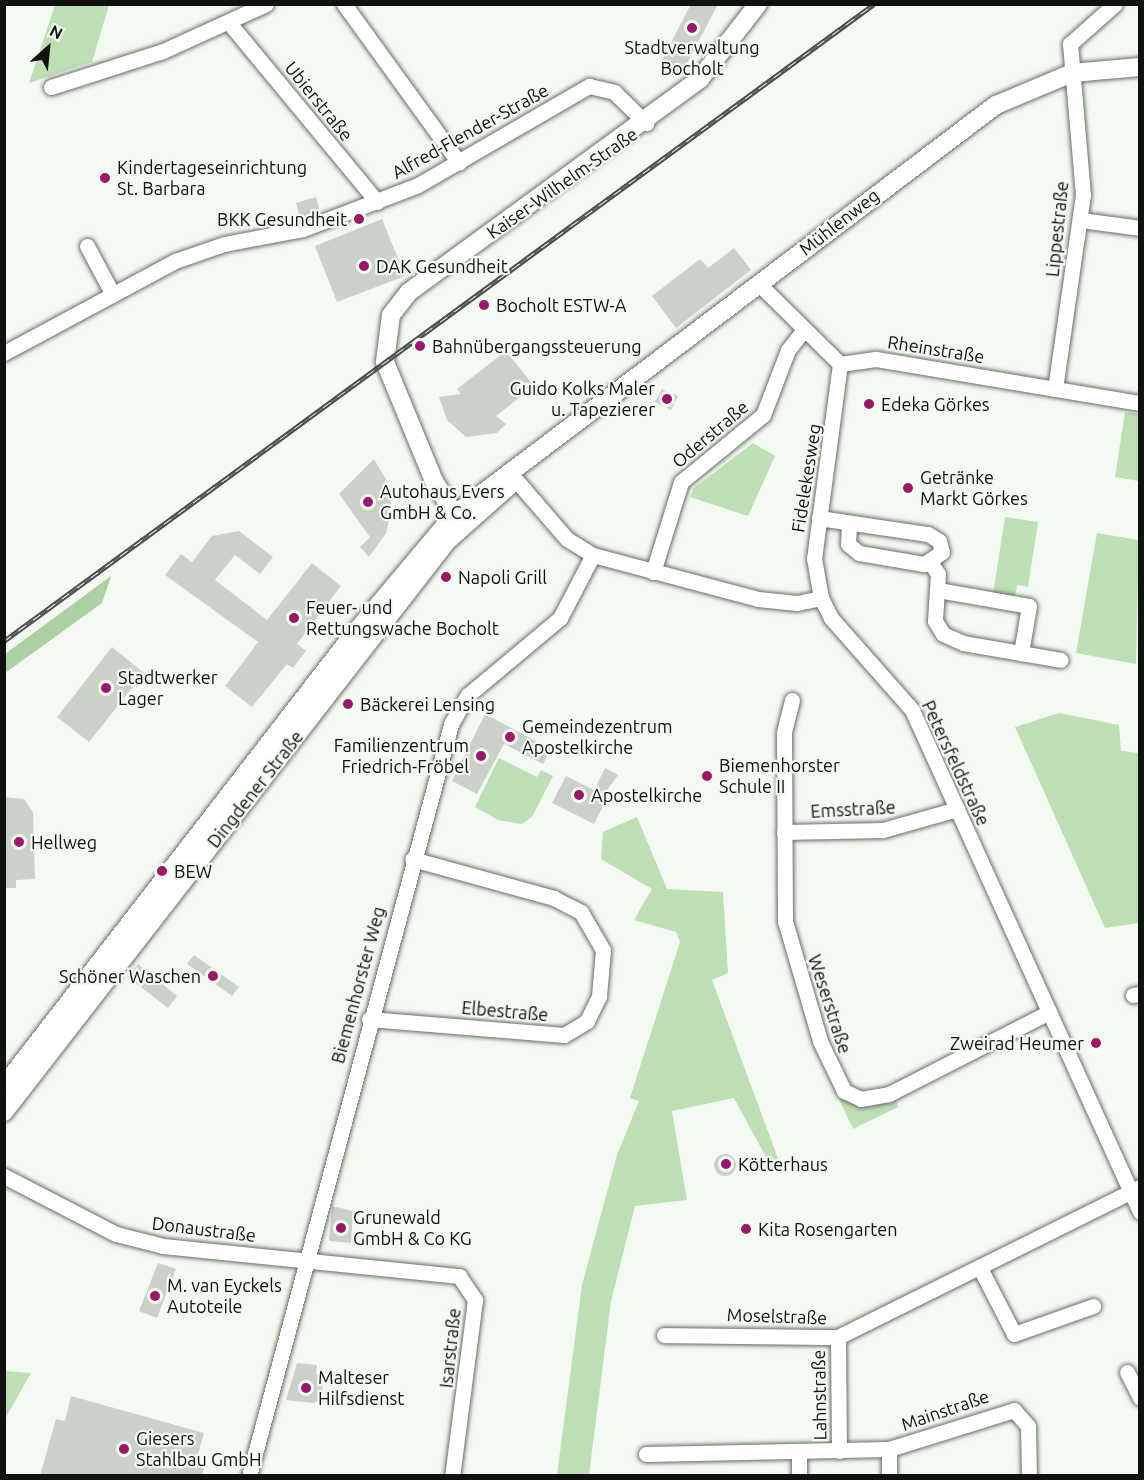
<!DOCTYPE html>
<html>
<head>
<meta charset="utf-8">
<style>
  body { margin:0 }
  #map { position:relative; width:1144px; height:1480px; overflow:hidden; background:#f3faf1; font-family:Ubuntu,sans-serif }
  div>[style] { position:absolute }
  .green>* { inset:0; background:#bedfb6 }
  .forest>* { inset:0; background:#adcfa4 }
  .building>* { inset:0; background:#cbd1c9 }
  .round { border-radius:50% }
  .roads { filter:drop-shadow(0 0 2px #686e66) drop-shadow(0 0 2px #686e66) }
  .minor>* { height:15px; margin:-7.5px; padding:0 7.5px; transform-origin:7.5px; border-radius:7.5px; background:#fff }
  .major>* { height:18px; margin:-9px; padding:0 9px; transform-origin:9px; border-radius:9px; background:#fff }
  .rail>* { height:5px; margin-top:-2.5px; transform-origin:0; background:repeating-linear-gradient(90deg,#f3faf1 0 9px,#494d48 0 18px); box-sizing:border-box; border-block:2px solid #494d48 }
  .dots>* { width:16px; height:16px; translate:-50% -50%; box-sizing:border-box; border:3px solid #f3faf1; border-radius:50% }
  span { translate:-50% -50%; white-space:nowrap; text-align:center; line-height:1.15; -webkit-text-stroke:4.5px #f3faf1; paint-order:stroke }
  .poi-label { font-size:18px; color:#0f120f }
  .left { translate:0 -50%; text-align:left }
  .right { translate:-100% -50%; text-align:right }
  .street-label { font-size:18px; color:#0f120f }
  .frame { position:absolute; inset:0; border:6px solid #0f120f; pointer-events:none }
  .north { position:absolute; left:18px; top:18px; width:60px; height:60px; -webkit-text-stroke:4px #f3faf1; paint-order:stroke; rotate:27deg; font-size:16px; font-weight:700; line-height:24px; text-align:center; color:#0f120f }
  .north::after { content:''; display:block; margin:auto; width:21px; height:27px; background:#0f120f; clip-path:polygon(50% 0,100% 100%,50% 72%,0 100%) }
</style>
</head>
<body>
<div id="map">
  <div class="green">
    <div style="clip-path:polygon(55px 5px,109px 5px,92px 62px,29px 83px)"></div>
    <div style="clip-path:polygon(1125px 412px,1139px 414px,1139px 481px,1115px 477px)"></div>
    <div style="clip-path:polygon(753px 443px,775px 456px,748px 516px,690px 497px,694px 488px)"></div>
    <div style="clip-path:polygon(1005px 517px,1038px 522px,1028px 587px,1017px 585px,1015px 597px,993px 594px)"></div>
    <div style="clip-path:polygon(1097px 533px,1139px 540px,1136px 664px,1076px 653px)"></div>
    <div style="clip-path:polygon(1059px 713px,1119px 725px,1121px 751px,1139px 753px,1139px 923px,1105px 928px,1015px 727px)"></div>
    <div style="clip-path:polygon(499px 758px,537px 777px,541px 770px,553px 776px,532px 817px,522px 824px,498px 820px,475px 807px)"></div>
    <div style="clip-path:polygon(637px 817px,667px 889px,723px 892px,728px 973px,712px 980px,780px 1164px,772px 1168px,734px 1098px,672px 1111px,687px 1200px,635px 1206px,611px 1301px,589px 1475px,557px 1475px,582px 1285px,617px 1155px,639px 1101px,630px 1098px,680px 942px,676px 932px,634px 920px,652px 889px,601px 859px,603px 832px)"></div>
    <div style="clip-path:polygon(839px 1099px,870px 1107px,895px 1099px,898px 1107px,853px 1129px)"></div>
    <div style="clip-path:polygon(5px 1371px,31px 1373px,5px 1419px,4px 1371px)"></div>
  </div>
  <div class="forest">
    <div style="clip-path:polygon(111px 576px,102px 603px,5px 673px,5px 654px)"></div>
  </div>
  <div class="building">
    <div style="clip-path:polygon(691px 4px,718px 4px,681px 75px,660px 64px)"></div>
    <div style="clip-path:polygon(316px 197px,320px 212px,300px 218px,296px 203px)"></div>
    <div style="clip-path:polygon(382px 219px,405px 276px,337px 302px,315px 246px)"></div>
    <div style="clip-path:polygon(734px 248px,751px 270px,676px 328px,652px 296px,700px 259px,708px 268px)"></div>
    <div style="clip-path:polygon(506px 351px,534px 386px,496px 416px,506px 424px,497px 433px,466px 437px,447px 420px,439px 397px,461px 394px,457px 389px)"></div>
    <div style="clip-path:polygon(662px 389px,678px 396px,671px 410px,655px 402px)"></div>
    <div style="clip-path:polygon(374px 459px,388px 483px,392px 509px,386px 533px,369px 557px,360px 547px,370px 537px,339px 494px)"></div>
    <div style="clip-path:polygon(239px 531px,273px 557px,260px 574px,235px 555px,215px 580px,267px 620px,312px 563px,341px 586px,297px 644px,306px 651px,293px 668px,287px 664px,252px 707px,225px 686px,258px 642px,165px 575px,181px 554px,192px 562px,212px 536px)"></div>
    <div style="clip-path:polygon(112px 647px,144px 673px,89px 742px,57px 717px)"></div>
    <div style="clip-path:polygon(485px 714px,551px 749px,543px 764px,504px 744px,477px 794px,452px 781px)"></div>
    <div style="clip-path:polygon(605px 768px,618px 775px,601px 799px,605px 802px,594px 824px,552px 803px,566px 776px,594px 790px)"></div>
    <div style="clip-path:polygon(4px 797px,24px 799px,33px 812px,35px 879px,16px 880px,16px 888px,4px 888px)"></div>
    <div style="clip-path:polygon(194px 955px,239px 987px,232px 996px,187px 964px)"></div>
    <div style="clip-path:polygon(138px 964px,177px 996px,168px 1008px,128px 977px)"></div>
    <div class="round" style="left:714px;top:1154px;width:22px;height:22px"></div>
    <div style="clip-path:polygon(332px 1206px,353px 1211px,351px 1243px,329px 1241px)"></div>
    <div style="clip-path:polygon(158px 1263px,176px 1269px,157px 1318px,139px 1311px)"></div>
    <div style="clip-path:polygon(297px 1363px,317px 1365px,316px 1374px,324px 1374px,322px 1398px,314px 1403px,286px 1400px)"></div>
    <div style="clip-path:polygon(71px 1396px,204px 1433px,195px 1465px,204px 1468px,202px 1476px,40px 1476px,56px 1419px,65px 1421px)"></div>
  </div>
  <div class="roads">
    <div class="minor">
      <div style="left:344px;top:4px;width:196px;rotate:54.1deg"></div>
      <div style="left:230px;top:24px;width:231px;rotate:50.4deg"></div>
      <div style="left:51px;top:87px;width:118px;rotate:-17.8deg"></div>
      <div style="left:163px;top:51px;width:113px;rotate:-24.5deg"></div>
      <div style="left:1081px;top:220px;width:60px;rotate:7.7deg"></div>
      <div style="left:87px;top:246px;width:55px;rotate:62deg"></div>
      <div style="left:759px;top:284px;width:114px;rotate:44.6deg"></div>
      <div style="left:840px;top:364px;width:196px;rotate:97.6deg"></div>
      <div style="left:814px;top:558px;width:41px;rotate:80.1deg"></div>
      <div style="left:821px;top:598px;width:22px;rotate:63deg"></div>
      <div style="left:831px;top:618px;width:123px;rotate:48.6deg"></div>
      <div style="left:912px;top:710px;width:551px;rotate:65.57deg"></div>
      <div style="left:4px;top:353px;width:194px;rotate:-28.3deg"></div>
      <div style="left:175px;top:261px;width:52px;rotate:-19.1deg"></div>
      <div style="left:224px;top:244px;width:80px;rotate:-10.8deg"></div>
      <div style="left:303px;top:229px;width:123px;rotate:-20.9deg"></div>
      <div style="left:418px;top:185px;width:198px;rotate:-30.1deg"></div>
      <div style="left:589px;top:86px;width:26px;rotate:13deg"></div>
      <div style="left:614px;top:92px;width:45px;rotate:44.1deg"></div>
      <div style="left:840px;top:364px;width:36px;rotate:-8deg"></div>
      <div style="left:876px;top:359px;width:268px;rotate:9.5deg"></div>
      <div style="left:1055px;top:389px;width:196px;rotate:-81.8deg"></div>
      <div style="left:1083px;top:195px;width:152px;rotate:-94.9deg"></div>
      <div style="left:1070px;top:44px;width:60px;rotate:-41.6deg"></div>
      <div style="left:516px;top:480px;width:78px;rotate:49.2deg"></div>
      <div style="left:567px;top:539px;width:31px;rotate:32deg"></div>
      <div style="left:593px;top:555px;width:171px;rotate:14.9deg"></div>
      <div style="left:758px;top:599px;width:39px;rotate:6deg"></div>
      <div style="left:797px;top:603px;width:25px;rotate:-12deg"></div>
      <div style="left:819px;top:518px;width:110px;rotate:8.4deg"></div>
      <div style="left:928px;top:534px;width:13px;rotate:32deg"></div>
      <div style="left:939px;top:541px;width:11px;rotate:75deg"></div>
      <div style="left:942px;top:552px;width:22px;rotate:146deg"></div>
      <div style="left:924px;top:564px;width:66px;rotate:-170.4deg"></div>
      <div style="left:859px;top:553px;width:14px;rotate:-141deg"></div>
      <div style="left:848px;top:544px;width:21px;rotate:-87deg"></div>
      <div style="left:931px;top:563px;width:13px;rotate:58deg"></div>
      <div style="left:938px;top:574px;width:47px;rotate:93.7deg"></div>
      <div style="left:935px;top:621px;width:15px;rotate:58deg"></div>
      <div style="left:943px;top:634px;width:22px;rotate:24deg"></div>
      <div style="left:963px;top:643px;width:99px;rotate:9.8deg"></div>
      <div style="left:653px;top:572px;width:94px;rotate:-72.7deg"></div>
      <div style="left:681px;top:482px;width:106px;rotate:-39.3deg"></div>
      <div style="left:763px;top:415px;width:70px;rotate:-69deg"></div>
      <div style="left:788px;top:350px;width:24px;rotate:-52deg"></div>
      <div style="left:938px;top:590px;width:92px;rotate:10deg"></div>
      <div style="left:1029px;top:606px;width:48px;rotate:99.7deg"></div>
      <div style="left:792px;top:700px;width:34px;rotate:104deg"></div>
      <div style="left:784px;top:733px;width:188px;rotate:89.7deg"></div>
      <div style="left:785px;top:921px;width:125px;rotate:73.7deg"></div>
      <div style="left:820px;top:1041px;width:55px;rotate:64.4deg"></div>
      <div style="left:844px;top:1091px;width:19px;rotate:25deg"></div>
      <div style="left:861px;top:1099px;width:28px;rotate:-10deg"></div>
      <div style="left:889px;top:1094px;width:180px;rotate:-27.1deg"></div>
      <div style="left:784px;top:832px;width:99px;rotate:-1.2deg"></div>
      <div style="left:883px;top:830px;width:77px;rotate:-15.8deg"></div>
      <div style="left:1133px;top:995px;width:7px;rotate:-8deg"></div>
      <div style="left:369px;top:1019px;width:196px;rotate:4.7deg"></div>
      <div style="left:564px;top:1035px;width:27px;rotate:-31deg"></div>
      <div style="left:587px;top:1021px;width:28px;rotate:-64deg"></div>
      <div style="left:599px;top:996px;width:46px;rotate:-85deg"></div>
      <div style="left:603px;top:950px;width:44px;rotate:-120.1deg"></div>
      <div style="left:581px;top:912px;width:30px;rotate:-153deg"></div>
      <div style="left:554px;top:898px;width:147px;rotate:-164.6deg"></div>
      <div style="left:4px;top:1176px;width:126px;rotate:27.4deg"></div>
      <div style="left:116px;top:1234px;width:49px;rotate:14.3deg"></div>
      <div style="left:163px;top:1246px;width:298px;rotate:5.8deg"></div>
      <div style="left:459px;top:1276px;width:29px;rotate:56deg"></div>
      <div style="left:475px;top:1300px;width:177px;rotate:97.4deg"></div>
      <div style="left:980px;top:1268px;width:74px;rotate:62.7deg"></div>
      <div style="left:1014px;top:1334px;width:84px;rotate:-19.5deg"></div>
      <div style="left:664px;top:1335px;width:174px;rotate:0.7deg"></div>
      <div style="left:838px;top:1337px;width:337px;rotate:-26.4deg"></div>
      <div style="left:838px;top:1337px;width:114px;rotate:89.5deg"></div>
      <div style="left:1127px;top:1372px;width:29px;rotate:63deg"></div>
      <div style="left:889px;top:1449px;width:27px;rotate:90deg"></div>
      <div style="left:799px;top:1453px;width:23px;rotate:90deg"></div>
      <div style="left:646px;top:1454px;width:243px;rotate:-1.2deg"></div>
      <div style="left:889px;top:1449px;width:131px;rotate:-17.3deg"></div>
      <div style="left:1014px;top:1410px;width:21px;rotate:49deg"></div>
      <div style="left:1028px;top:1426px;width:50px;rotate:88.9deg"></div>
      <div style="left:249px;top:1476px;width:779px;rotate:-74.96deg"></div>
      <div style="left:451px;top:724px;width:34px;rotate:-60deg"></div>
      <div style="left:468px;top:695px;width:120px;rotate:-39.9deg"></div>
      <div style="left:560px;top:618px;width:71px;rotate:-62.4deg"></div>
    </div>
    <div class="major">
      <div style="left:461px;top:525px;width:52px;rotate:-121.5deg"></div>
      <div style="left:434px;top:481px;width:129px;rotate:-112.4deg"></div>
      <div style="left:385px;top:362px;width:47px;rotate:-82.7deg"></div>
      <div style="left:391px;top:315px;width:29px;rotate:-52deg"></div>
      <div style="left:409px;top:292px;width:361px;rotate:-36.2deg"></div>
      <div style="left:700px;top:79px;width:95px;rotate:-52.3deg"></div>
      <div style="left:4px;top:1086px;width:564px;rotate:-52.28deg"></div>
      <div style="left:349px;top:640px;width:163px;rotate:-50deg"></div>
      <div style="left:454px;top:515px;width:680px;rotate:-37.11deg"></div>
      <div style="left:996px;top:105px;width:82px;rotate:-22.8deg"></div>
      <div style="left:1072px;top:73px;width:68px;rotate:-5deg"></div>
      <div style="left:4px;top:1112px;width:723px;rotate:-52.19deg"></div>
      <div style="left:447px;top:541px;width:83px;rotate:-41.6deg"></div>
    </div>
  </div>
  <div class="rail">
    <div style="left:4px;top:641px;width:1078px;rotate:-36.21deg"></div>
  </div>
  <div class="dots">
    <div style="left:692px;top:28px;background:#9c1769"></div>
    <div style="left:105px;top:178px;background:#9c1769"></div>
    <div style="left:359px;top:219px;background:#9c1769"></div>
    <div style="left:364px;top:266px;background:#9c1769"></div>
    <div style="left:484px;top:305px;background:#9c1769"></div>
    <div style="left:420px;top:346px;background:#9c1769"></div>
    <div style="left:667px;top:399px;background:#9c1769"></div>
    <div style="left:869px;top:404px;background:#9c1769"></div>
    <div style="left:908px;top:488px;background:#9c1769"></div>
    <div style="left:368px;top:502px;background:#9c1769"></div>
    <div style="left:446px;top:577px;background:#9c1769"></div>
    <div style="left:294px;top:618px;background:#9c1769"></div>
    <div style="left:106px;top:688px;background:#9c1769"></div>
    <div style="left:348px;top:704px;background:#9c1769"></div>
    <div style="left:510px;top:737px;background:#9c1769"></div>
    <div style="left:481px;top:756px;background:#9c1769"></div>
    <div style="left:707px;top:776px;background:#9c1769"></div>
    <div style="left:579px;top:795px;background:#9c1769"></div>
    <div style="left:19px;top:842px;background:#9c1769"></div>
    <div style="left:162px;top:871px;background:#9c1769"></div>
    <div style="left:213px;top:976px;background:#9c1769"></div>
    <div style="left:1096px;top:1043px;background:#9c1769"></div>
    <div style="left:726px;top:1164px;background:#9c1769"></div>
    <div style="left:341px;top:1228px;background:#9c1769"></div>
    <div style="left:746px;top:1229px;background:#9c1769"></div>
    <div style="left:155px;top:1296px;background:#9c1769"></div>
    <div style="left:306px;top:1388px;background:#9c1769"></div>
    <div style="left:124px;top:1449px;background:#9c1769"></div>
  </div>
  <div class="poi-label">
    <span style="left:692px;top:58px">Stadtverwaltung<br>Bocholt</span>
    <span class="left" style="left:117px;top:178px">Kindertageseinrichtung<br>St. Barbara</span>
    <span class="right" style="left:347px;top:219px">BKK Gesundheit</span>
    <span class="left" style="left:376px;top:266px">DAK Gesundheit</span>
    <span class="left" style="left:496px;top:305px">Bocholt ESTW-A</span>
    <span class="left" style="left:432px;top:346px">Bahnübergangssteuerung</span>
    <span class="right" style="left:655px;top:399px">Guido Kolks Maler<br>u. Tapezierer</span>
    <span class="left" style="left:881px;top:404px">Edeka Görkes</span>
    <span class="left" style="left:920px;top:488px">Getränke<br>Markt Görkes</span>
    <span class="left" style="left:380px;top:502px">Autohaus Evers<br>GmbH &amp; Co.</span>
    <span class="left" style="left:458px;top:577px">Napoli Grill</span>
    <span class="left" style="left:306px;top:618px">Feuer- und<br>Rettungswache Bocholt</span>
    <span class="left" style="left:118px;top:688px">Stadtwerker<br>Lager</span>
    <span class="left" style="left:360px;top:704px">Bäckerei Lensing</span>
    <span class="left" style="left:522px;top:737px">Gemeindezentrum<br>Apostelkirche</span>
    <span class="right" style="left:469px;top:756px">Familienzentrum<br>Friedrich-Fröbel</span>
    <span class="left" style="left:719px;top:776px">Biemenhorster<br>Schule II</span>
    <span class="left" style="left:591px;top:795px">Apostelkirche</span>
    <span class="left" style="left:31px;top:842px">Hellweg</span>
    <span class="left" style="left:174px;top:871px">BEW</span>
    <span class="right" style="left:201px;top:976px">Schöner Waschen</span>
    <span class="right" style="left:1084px;top:1043px">Zweirad Heumer</span>
    <span class="left" style="left:738px;top:1164px">Kötterhaus</span>
    <span class="left" style="left:353px;top:1228px">Grunewald<br>GmbH &amp; Co KG</span>
    <span class="left" style="left:758px;top:1229px">Kita Rosengarten</span>
    <span class="left" style="left:167px;top:1296px">M. van Eyckels<br>Autoteile</span>
    <span class="left" style="left:318px;top:1388px">Malteser<br>Hilfsdienst</span>
    <span class="left" style="left:136px;top:1449px">Giesers<br>Stahlbau GmbH</span>
  </div>
  <div class="street-label">
    <span style="left:319px;top:101px;rotate:51deg">Ubierstraße</span>
    <span style="left:470px;top:131px;rotate:-29deg">Alfred-Flender-Straße</span>
    <span style="left:562px;top:183px;rotate:-35deg">Kaiser-Wilhelm-Straße</span>
    <span style="left:839px;top:222px;rotate:-38deg">Mühlenweg</span>
    <span style="left:1057px;top:229px;rotate:-84deg">Lippestraße</span>
    <span style="left:936px;top:349px;rotate:9deg">Rheinstraße</span>
    <span style="left:710px;top:434px;rotate:-40deg">Oderstraße</span>
    <span style="left:806px;top:478px;rotate:-81deg">Fidelekesweg</span>
    <span style="left:956px;top:763px;rotate:65deg">Petersfeldstraße</span>
    <span style="left:255px;top:789px;rotate:-52deg">Dingdener Straße</span>
    <span style="left:853px;top:809px;rotate:-3deg">Emsstraße</span>
    <span style="left:358px;top:985px;rotate:-75deg">Biemenhorster Weg</span>
    <span style="left:830px;top:1004px;rotate:72deg">Weserstraße</span>
    <span style="left:505px;top:1011px;rotate:5deg">Elbestraße</span>
    <span style="left:204px;top:1229px;rotate:7deg">Donaustraße</span>
    <span style="left:777px;top:1316px;rotate:2deg">Moselstraße</span>
    <span style="left:450px;top:1348px;rotate:-84deg">Isarstraße</span>
    <span style="left:819px;top:1395px;rotate:-91deg">Lahnstraße</span>
    <span style="left:945px;top:1410px;rotate:-19deg">Mainstraße</span>
  </div>
  <div class="frame"></div>
  <div class="north">N</div>
</div>
</body>
</html>
